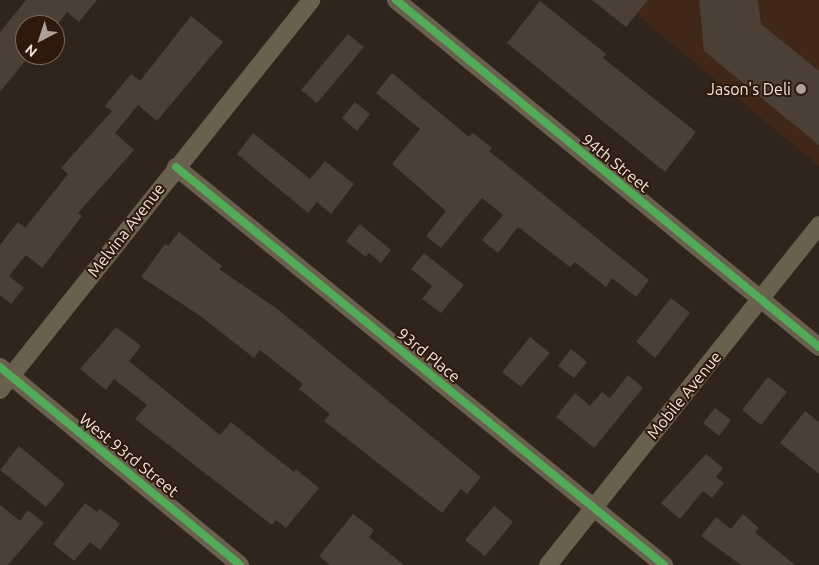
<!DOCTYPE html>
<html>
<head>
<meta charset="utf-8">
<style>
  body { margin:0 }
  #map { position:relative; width:819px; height:565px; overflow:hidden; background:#31241d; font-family:Ubuntu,sans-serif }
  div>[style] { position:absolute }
  .built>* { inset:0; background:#412717 }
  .building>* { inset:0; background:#4c3f36 }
  .minor>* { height:18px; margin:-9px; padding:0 9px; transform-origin:9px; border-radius:9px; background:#69604e }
  .cycleway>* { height:8px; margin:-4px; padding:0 4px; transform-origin:4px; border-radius:4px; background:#51ab58 }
  .dots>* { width:14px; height:14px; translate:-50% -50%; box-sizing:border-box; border:2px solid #2e190c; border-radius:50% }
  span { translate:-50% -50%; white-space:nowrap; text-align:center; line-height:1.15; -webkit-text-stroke:4px #2e190c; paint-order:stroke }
  .poi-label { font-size:16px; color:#f3e4dc }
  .right { translate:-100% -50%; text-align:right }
  .street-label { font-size:16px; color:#f3e4dc }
  .north { position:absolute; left:15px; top:15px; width:50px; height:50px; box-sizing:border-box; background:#2e190c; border:1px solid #7d6a5f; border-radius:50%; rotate:220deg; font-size:14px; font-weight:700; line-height:20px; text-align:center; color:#f3e4dc }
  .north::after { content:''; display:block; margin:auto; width:18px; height:22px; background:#afa199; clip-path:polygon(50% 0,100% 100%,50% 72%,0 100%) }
</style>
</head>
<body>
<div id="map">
  <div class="built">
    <div style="clip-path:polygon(648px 0,819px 0,819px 166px,636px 14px)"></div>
  </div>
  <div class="building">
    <div style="clip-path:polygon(26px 0,97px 0,79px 22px,67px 12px,55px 28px,55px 24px,25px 25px,25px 61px,0 92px,0 32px)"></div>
    <div style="clip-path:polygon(592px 0,648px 0,626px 27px)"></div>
    <div style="clip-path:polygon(699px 0,758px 0,761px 24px,819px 71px,819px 145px,704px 51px)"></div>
    <div style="clip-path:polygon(540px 1px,606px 54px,603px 58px,696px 132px,665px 172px,507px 43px)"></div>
    <div style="clip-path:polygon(191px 16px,223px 42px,157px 121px,138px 105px,115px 133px,134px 150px,78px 213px,82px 216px,42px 268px,26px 255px,9px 276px,24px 288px,11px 304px,0 295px,0 245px,18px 222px,25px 228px,68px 174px,61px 168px,112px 111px,105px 106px,131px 74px,140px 81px)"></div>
    <div style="clip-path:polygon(348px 34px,364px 47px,317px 103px,301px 90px)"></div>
    <div style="clip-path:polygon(392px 73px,469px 137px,473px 133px,492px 148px,489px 151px,649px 280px,636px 297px,612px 278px,606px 287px,575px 262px,570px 267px,518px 227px,498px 253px,482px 240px,503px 215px,482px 198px,441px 248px,426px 236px,446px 211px,392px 164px,420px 129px,376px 93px)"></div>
    <div style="clip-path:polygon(355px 102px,370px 114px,357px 131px,342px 118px)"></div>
    <div style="clip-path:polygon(253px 133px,310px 179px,325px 161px,354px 184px,331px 214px,317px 202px,308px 213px,237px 154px)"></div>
    <div style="clip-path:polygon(360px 224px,391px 250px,381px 263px,369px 253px,366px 257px,346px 241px)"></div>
    <div style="clip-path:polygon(179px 232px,222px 266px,219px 269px,276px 308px,481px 477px,467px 494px,461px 489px,442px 513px,324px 421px,330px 414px,299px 389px,303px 384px,260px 350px,254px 358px,199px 315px,141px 277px,165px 244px,168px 246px)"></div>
    <div style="clip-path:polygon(424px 253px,464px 285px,441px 313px,422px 299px,432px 286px,411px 269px)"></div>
    <div style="clip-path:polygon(671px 298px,690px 313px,655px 358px,636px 342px)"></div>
    <div style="clip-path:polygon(116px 327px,141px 346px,129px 361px,220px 435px,231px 422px,294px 472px,296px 469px,319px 488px,286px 528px,276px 520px,272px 525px,135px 419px,147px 405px,114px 379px,106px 390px,80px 369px)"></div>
    <div style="clip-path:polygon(530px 337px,550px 353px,521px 387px,502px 372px)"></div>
    <div style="clip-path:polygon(571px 349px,587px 362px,574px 378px,558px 366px)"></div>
    <div style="clip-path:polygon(628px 375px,643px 388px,594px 448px,556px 417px,575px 393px,590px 406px,602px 392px,610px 398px)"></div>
    <div style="clip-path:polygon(768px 377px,787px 392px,761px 425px,742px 410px)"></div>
    <div style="clip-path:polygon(715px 408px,731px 420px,719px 436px,703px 423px)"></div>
    <div style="clip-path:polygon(805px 411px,819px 422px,819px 474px,780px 443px)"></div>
    <div style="clip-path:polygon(19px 446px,65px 484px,46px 507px,0 470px)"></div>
    <div style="clip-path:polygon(706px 454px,723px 468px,716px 477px,724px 483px,712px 498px,703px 491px,680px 519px,661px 503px)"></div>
    <div style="clip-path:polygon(85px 503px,97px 512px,100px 509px,120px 524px,100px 550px,90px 542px,74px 561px,53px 544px)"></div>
    <div style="clip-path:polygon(0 505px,20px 521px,28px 510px,44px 523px,8px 565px,0 565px)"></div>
    <div style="clip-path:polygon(494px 506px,513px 522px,485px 556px,465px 540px)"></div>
    <div style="clip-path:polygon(353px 514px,374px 530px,369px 537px,404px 565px,330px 565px,319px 556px)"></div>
    <div style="clip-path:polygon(743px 514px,759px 528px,755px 532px,795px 565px,741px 565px,701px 536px,716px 517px,731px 529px)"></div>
  </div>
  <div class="minor">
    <div style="left:396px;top:0;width:547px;rotate:39.36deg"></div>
    <div style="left:176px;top:167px;width:630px;rotate:39.2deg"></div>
    <div style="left:0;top:367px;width:311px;rotate:39.5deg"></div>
    <div style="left:0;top:390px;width:499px;rotate:-51.4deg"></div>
    <div style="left:548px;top:565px;width:435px;rotate:-51.4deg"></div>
  </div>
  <div class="cycleway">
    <div style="left:396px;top:0;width:547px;rotate:39.36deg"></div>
    <div style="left:176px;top:167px;width:630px;rotate:39.2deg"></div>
    <div style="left:0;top:367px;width:311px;rotate:39.5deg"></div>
  </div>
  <div class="dots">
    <div style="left:801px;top:89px;background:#afa199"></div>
  </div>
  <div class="poi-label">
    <span class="right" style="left:791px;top:89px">Jason's Deli</span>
  </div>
  <div class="street-label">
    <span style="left:616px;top:163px;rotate:39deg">94th Street</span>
    <span style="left:126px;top:230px;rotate:-52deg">Melvina Avenue</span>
    <span style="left:429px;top:355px;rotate:39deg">93rd Place</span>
    <span style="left:684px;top:395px;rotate:-51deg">Mobile Avenue</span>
    <span style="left:129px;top:455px;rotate:39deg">West 93rd Street</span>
  </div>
  <div class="north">N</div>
</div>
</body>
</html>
